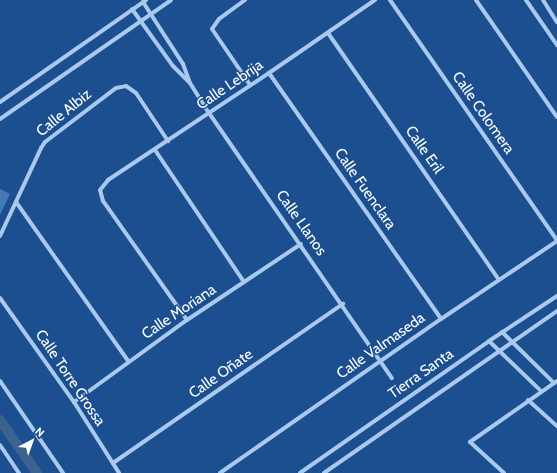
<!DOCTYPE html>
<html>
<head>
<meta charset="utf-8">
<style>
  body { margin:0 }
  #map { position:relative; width:557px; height:473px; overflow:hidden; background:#1b4f8f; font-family:Cabin,sans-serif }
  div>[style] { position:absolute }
  .canal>* { height:10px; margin:-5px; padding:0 5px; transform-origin:5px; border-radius:5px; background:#3c6290 }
  .building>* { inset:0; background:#4478b7 }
  .minor>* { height:4px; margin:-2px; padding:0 2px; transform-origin:2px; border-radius:2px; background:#a9c9ee }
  span { translate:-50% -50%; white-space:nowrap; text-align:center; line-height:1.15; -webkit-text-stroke:3px #1b4f8f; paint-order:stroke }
  .street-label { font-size:15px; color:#fff }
  .north { position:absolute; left:12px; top:421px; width:40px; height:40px; -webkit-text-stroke:3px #1b4f8f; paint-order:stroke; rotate:41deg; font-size:11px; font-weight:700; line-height:16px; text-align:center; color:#fff }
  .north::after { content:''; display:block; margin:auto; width:14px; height:18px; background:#fff; clip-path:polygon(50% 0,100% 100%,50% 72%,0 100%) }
</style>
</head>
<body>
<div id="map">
  <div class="canal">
    <div style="left:0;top:420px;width:65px;rotate:55.1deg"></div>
  </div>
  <div class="building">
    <div style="clip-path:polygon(0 189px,10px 194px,0 215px)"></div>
  </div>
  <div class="minor">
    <div style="left:245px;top:0;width:32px;rotate:144deg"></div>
    <div style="left:219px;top:19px;width:12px;rotate:125deg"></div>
    <div style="left:212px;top:29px;width:68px;rotate:55.8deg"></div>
    <div style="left:390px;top:0;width:292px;rotate:55.2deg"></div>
    <div style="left:476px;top:0;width:142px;rotate:55.3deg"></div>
    <div style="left:526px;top:0;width:55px;rotate:55.4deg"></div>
    <div style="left:543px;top:0;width:26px;rotate:58deg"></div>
    <div style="left:143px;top:2px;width:74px;rotate:57.2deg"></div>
    <div style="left:183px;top:64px;width:20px;rotate:70deg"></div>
    <div style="left:190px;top:83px;width:36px;rotate:58deg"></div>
    <div style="left:209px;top:113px;width:322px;rotate:55.4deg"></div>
    <div style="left:132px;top:9px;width:70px;rotate:54.3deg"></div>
    <div style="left:173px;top:66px;width:23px;rotate:45deg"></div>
    <div style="left:328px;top:33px;width:300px;rotate:55.3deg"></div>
    <div style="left:269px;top:73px;width:300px;rotate:55deg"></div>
    <div style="left:0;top:102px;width:178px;rotate:-34.9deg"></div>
    <div style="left:0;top:119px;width:208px;rotate:-34.8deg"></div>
    <div style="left:155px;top:150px;width:159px;rotate:56deg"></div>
    <div style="left:16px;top:202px;width:194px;rotate:54.8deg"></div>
    <div style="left:0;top:236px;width:97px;rotate:-65deg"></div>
    <div style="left:41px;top:148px;width:7px;rotate:-56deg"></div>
    <div style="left:45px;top:142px;width:89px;rotate:-37.3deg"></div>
    <div style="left:116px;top:88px;width:10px;rotate:-11deg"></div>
    <div style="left:126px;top:86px;width:12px;rotate:35deg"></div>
    <div style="left:136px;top:93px;width:58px;rotate:56.3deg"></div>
    <div style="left:0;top:298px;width:128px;rotate:54.6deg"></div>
    <div style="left:74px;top:402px;width:84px;rotate:57.6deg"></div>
    <div style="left:187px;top:320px;width:146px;rotate:-125.2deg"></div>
    <div style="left:103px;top:201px;width:11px;rotate:-105deg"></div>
    <div style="left:100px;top:190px;width:13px;rotate:-51deg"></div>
    <div style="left:108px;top:180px;width:193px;rotate:-33.6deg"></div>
    <div style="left:269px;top:73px;width:129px;rotate:-34.6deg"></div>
    <div style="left:502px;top:332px;width:73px;rotate:44.4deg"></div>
    <div style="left:489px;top:341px;width:72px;rotate:43.9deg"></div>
    <div style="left:0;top:381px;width:112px;rotate:55.6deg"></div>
    <div style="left:528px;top:400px;width:39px;rotate:42deg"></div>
    <div style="left:74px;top:402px;width:140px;rotate:-36deg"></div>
    <div style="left:187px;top:320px;width:137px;rotate:-33.7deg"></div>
    <div style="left:0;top:445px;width:34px;rotate:56deg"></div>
    <div style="left:113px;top:463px;width:280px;rotate:-34.7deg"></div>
    <div style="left:220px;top:473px;width:269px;rotate:-34.9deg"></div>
    <div style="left:441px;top:319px;width:140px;rotate:-33.9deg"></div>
    <div style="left:300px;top:473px;width:231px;rotate:-34.9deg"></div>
    <div style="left:489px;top:341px;width:82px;rotate:-33.5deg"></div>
    <div style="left:324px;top:473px;width:284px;rotate:-34.8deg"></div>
    <div style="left:504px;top:473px;width:46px;rotate:-137.6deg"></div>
    <div style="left:470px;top:442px;width:106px;rotate:-35deg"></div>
  </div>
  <div class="street-label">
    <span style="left:230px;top:85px;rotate:-34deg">Calle Lebrija</span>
    <span style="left:64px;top:113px;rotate:-39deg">Calle Albiz</span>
    <span style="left:483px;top:113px;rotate:55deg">Calle Colomera</span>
    <span style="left:424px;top:150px;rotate:55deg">Calle Eril</span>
    <span style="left:365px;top:189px;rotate:55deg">Calle Fuenclara</span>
    <span style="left:301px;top:223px;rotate:55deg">Calle Llanos</span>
    <span style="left:179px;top:312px;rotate:-34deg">Calle Moriana</span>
    <span style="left:381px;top:346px;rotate:-35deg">Calle Valmaseda</span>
    <span style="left:221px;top:374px;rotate:-35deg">Calle Oñate</span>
    <span style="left:421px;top:374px;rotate:-35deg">Tierra Santa</span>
    <span style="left:70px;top:378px;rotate:56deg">Calle Torre Grossa</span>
  </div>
  <div class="north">N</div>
</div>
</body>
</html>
